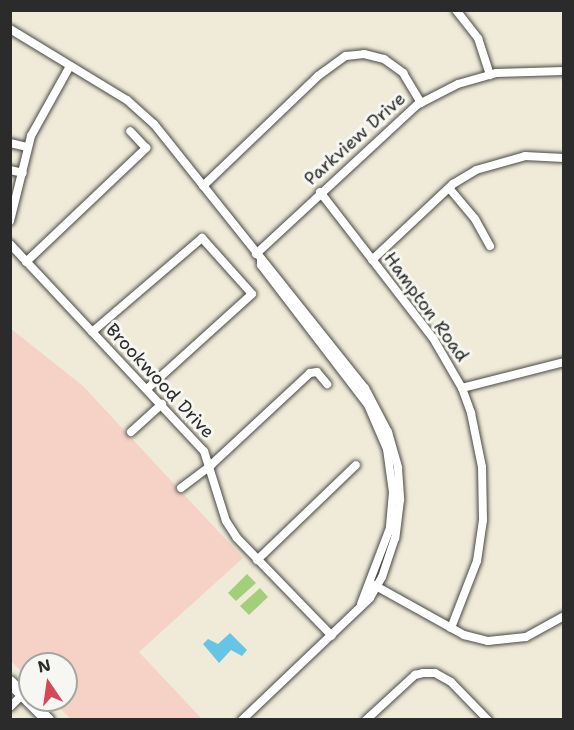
<!DOCTYPE html>
<html>
<head>
<meta charset="utf-8">
<style>
  body { margin:0 }
  #map { position:relative; width:574px; height:730px; overflow:hidden; background:#f0ebd9; font-family:"Shantell Sans",sans-serif }
  div>[style] { position:absolute }
  .built>* { inset:0; background:#f6d1c5 }
  .green>* { inset:0; background:#a3ce7a }
  .water>* { inset:0; background:#66c4e4 }
  .roads { filter:drop-shadow(0 0 2px #494845) drop-shadow(0 0 2px #494845) }
  .street>* { height:8px; margin:-4px; padding:0 4px; transform-origin:4px; border-radius:4px; background:#fff }
  .primary>* { height:12px; margin:-6px; padding:0 6px; transform-origin:6px; border-radius:6px; background:#fff }
  span { translate:-50% -50%; white-space:nowrap; text-align:center; line-height:1.15; -webkit-text-stroke:6px #f6f6f2; paint-order:stroke }
  .street-label { font-size:18px; color:#2b2b2b }
  .frame { position:absolute; inset:0; border:12px solid #2b2b2b; pointer-events:none }
  .north { position:absolute; left:18px; top:652px; width:60px; height:60px; box-sizing:border-box; background:#f6f6f2; border:2px solid #a5a5a2; border-radius:50%; rotate:347deg; font-size:16px; font-weight:700; line-height:24px; text-align:center; color:#2b2b2b }
  .north::after { content:''; display:block; margin:auto; width:21px; height:27px; background:#d1495b; clip-path:polygon(50% 0,100% 100%,50% 72%,0 100%) }
</style>
</head>
<body>
<div id="map">
  <div class="built">
    <div style="clip-path:polygon(10px 328px,83px 386px,243px 558px,139px 652px,202px 719px,71px 719px,51px 700px,66px 700px,66px 664px,30px 664px,30px 680px,11px 661px)"></div>
  </div>
  <div class="green">
    <div style="clip-path:polygon(247px 574px,256px 583px,236px 601px,228px 593px)"></div>
    <div style="clip-path:polygon(260px 588px,268px 597px,249px 615px,240px 606px)"></div>
  </div>
  <div class="water">
    <div style="clip-path:polygon(230px 633px,247px 650px,242px 656px,231px 650px,219px 663px,203px 644px,208px 639px,218px 644px)"></div>
  </div>
  <div class="roads">
    <div class="street">
      <div style="left:456px;top:10px;width:36px;rotate:52deg"></div>
      <div style="left:478px;top:38px;width:39px;rotate:72deg"></div>
      <div style="left:10px;top:29px;width:137px;rotate:31.3deg"></div>
      <div style="left:127px;top:100px;width:36px;rotate:42deg"></div>
      <div style="left:154px;top:124px;width:338px;rotate:51.4deg"></div>
      <div style="left:365px;top:388px;width:50px;rotate:62.4deg"></div>
      <div style="left:388px;top:432px;width:37px;rotate:74deg"></div>
      <div style="left:398px;top:468px;width:32px;rotate:86deg"></div>
      <div style="left:400px;top:500px;width:38px;rotate:97deg"></div>
      <div style="left:395px;top:538px;width:41px;rotate:108.4deg"></div>
      <div style="left:382px;top:577px;width:24px;rotate:120deg"></div>
      <div style="left:370px;top:598px;width:177px;rotate:136.4deg"></div>
      <div style="left:10px;top:143px;width:18px;rotate:13deg"></div>
      <div style="left:10px;top:170px;width:13px;rotate:13deg"></div>
      <div style="left:203px;top:186px;width:159px;rotate:-43.7deg"></div>
      <div style="left:318px;top:76px;width:34px;rotate:-36deg"></div>
      <div style="left:346px;top:56px;width:18px;rotate:-6deg"></div>
      <div style="left:364px;top:54px;width:21px;rotate:14deg"></div>
      <div style="left:384px;top:59px;width:24px;rotate:36deg"></div>
      <div style="left:403px;top:73px;width:35px;rotate:59deg"></div>
      <div style="left:449px;top:188px;width:40px;rotate:50deg"></div>
      <div style="left:475px;top:219px;width:31px;rotate:61deg"></div>
      <div style="left:320px;top:192px;width:185px;rotate:52.3deg"></div>
      <div style="left:433px;top:338px;width:58px;rotate:59.9deg"></div>
      <div style="left:462px;top:388px;width:27px;rotate:70deg"></div>
      <div style="left:471px;top:413px;width:55px;rotate:78.5deg"></div>
      <div style="left:482px;top:467px;width:53px;rotate:88.9deg"></div>
      <div style="left:483px;top:520px;width:41px;rotate:98.3deg"></div>
      <div style="left:477px;top:561px;width:72px;rotate:111.2deg"></div>
      <div style="left:10px;top:221px;width:88px;rotate:-76.1deg"></div>
      <div style="left:31px;top:136px;width:80px;rotate:-60.9deg"></div>
      <div style="left:10px;top:244px;width:284px;rotate:46.9deg"></div>
      <div style="left:204px;top:451px;width:73px;rotate:72.6deg"></div>
      <div style="left:226px;top:521px;width:20px;rotate:57deg"></div>
      <div style="left:237px;top:538px;width:136px;rotate:45.9deg"></div>
      <div style="left:256px;top:254px;width:219px;rotate:-42.8deg"></div>
      <div style="left:417px;top:105px;width:46px;rotate:-27.1deg"></div>
      <div style="left:458px;top:84px;width:40px;rotate:-16deg"></div>
      <div style="left:496px;top:73px;width:68px;rotate:-1.7deg"></div>
      <div style="left:261px;top:260px;width:5px;rotate:90deg"></div>
      <div style="left:261px;top:265px;width:176px;rotate:52.6deg"></div>
      <div style="left:368px;top:405px;width:48px;rotate:66.6deg"></div>
      <div style="left:387px;top:449px;width:43px;rotate:82.1deg"></div>
      <div style="left:393px;top:492px;width:36px;rotate:95deg"></div>
      <div style="left:390px;top:528px;width:81px;rotate:110.9deg"></div>
      <div style="left:372px;top:260px;width:111px;rotate:-43.2deg"></div>
      <div style="left:453px;top:184px;width:27px;rotate:-31deg"></div>
      <div style="left:476px;top:170px;width:51px;rotate:-15.9deg"></div>
      <div style="left:525px;top:156px;width:39px;rotate:3deg"></div>
      <div style="left:26px;top:262px;width:166px;rotate:-43.5deg"></div>
      <div style="left:146px;top:148px;width:23px;rotate:-133deg"></div>
      <div style="left:92px;top:332px;width:145px;rotate:-40.5deg"></div>
      <div style="left:202px;top:238px;width:75px;rotate:48.2deg"></div>
      <div style="left:252px;top:294px;width:142px;rotate:137.9deg"></div>
      <div style="left:462px;top:388px;width:105px;rotate:-14.3deg"></div>
      <div style="left:131px;top:432px;width:42px;rotate:-42.1deg"></div>
      <div style="left:181px;top:488px;width:38px;rotate:-37deg"></div>
      <div style="left:211px;top:465px;width:135px;rotate:-42.9deg"></div>
      <div style="left:310px;top:373px;width:7px;rotate:-8deg"></div>
      <div style="left:317px;top:372px;width:16px;rotate:50deg"></div>
      <div style="left:257px;top:560px;width:137px;rotate:-43.8deg"></div>
      <div style="left:374px;top:585px;width:103px;rotate:29.1deg"></div>
      <div style="left:464px;top:635px;width:25px;rotate:14deg"></div>
      <div style="left:488px;top:641px;width:38px;rotate:-6deg"></div>
      <div style="left:526px;top:637px;width:43px;rotate:-28.9deg"></div>
      <div style="left:10px;top:707px;width:18px;rotate:-45deg"></div>
      <div style="left:366px;top:720px;width:67px;rotate:-42.6deg"></div>
      <div style="left:415px;top:675px;width:8px;rotate:-14deg"></div>
      <div style="left:423px;top:673px;width:12px"></div>
      <div style="left:435px;top:673px;width:18px;rotate:29deg"></div>
      <div style="left:451px;top:682px;width:53px;rotate:45.8deg"></div>
    </div>
    <div class="primary">
      <div style="left:10px;top:682px;width:54px;rotate:45deg"></div>
    </div>
  </div>
  <div class="street-label">
    <span style="left:355px;top:139px;rotate:-42deg">Parkview Drive</span>
    <span style="left:426px;top:307px;rotate:54deg">Hampton Road</span>
    <span style="left:160px;top:381px;rotate:47deg">Brookwood Drive</span>
  </div>
  <div class="frame"></div>
  <div class="north">N</div>
</div>
</body>
</html>
